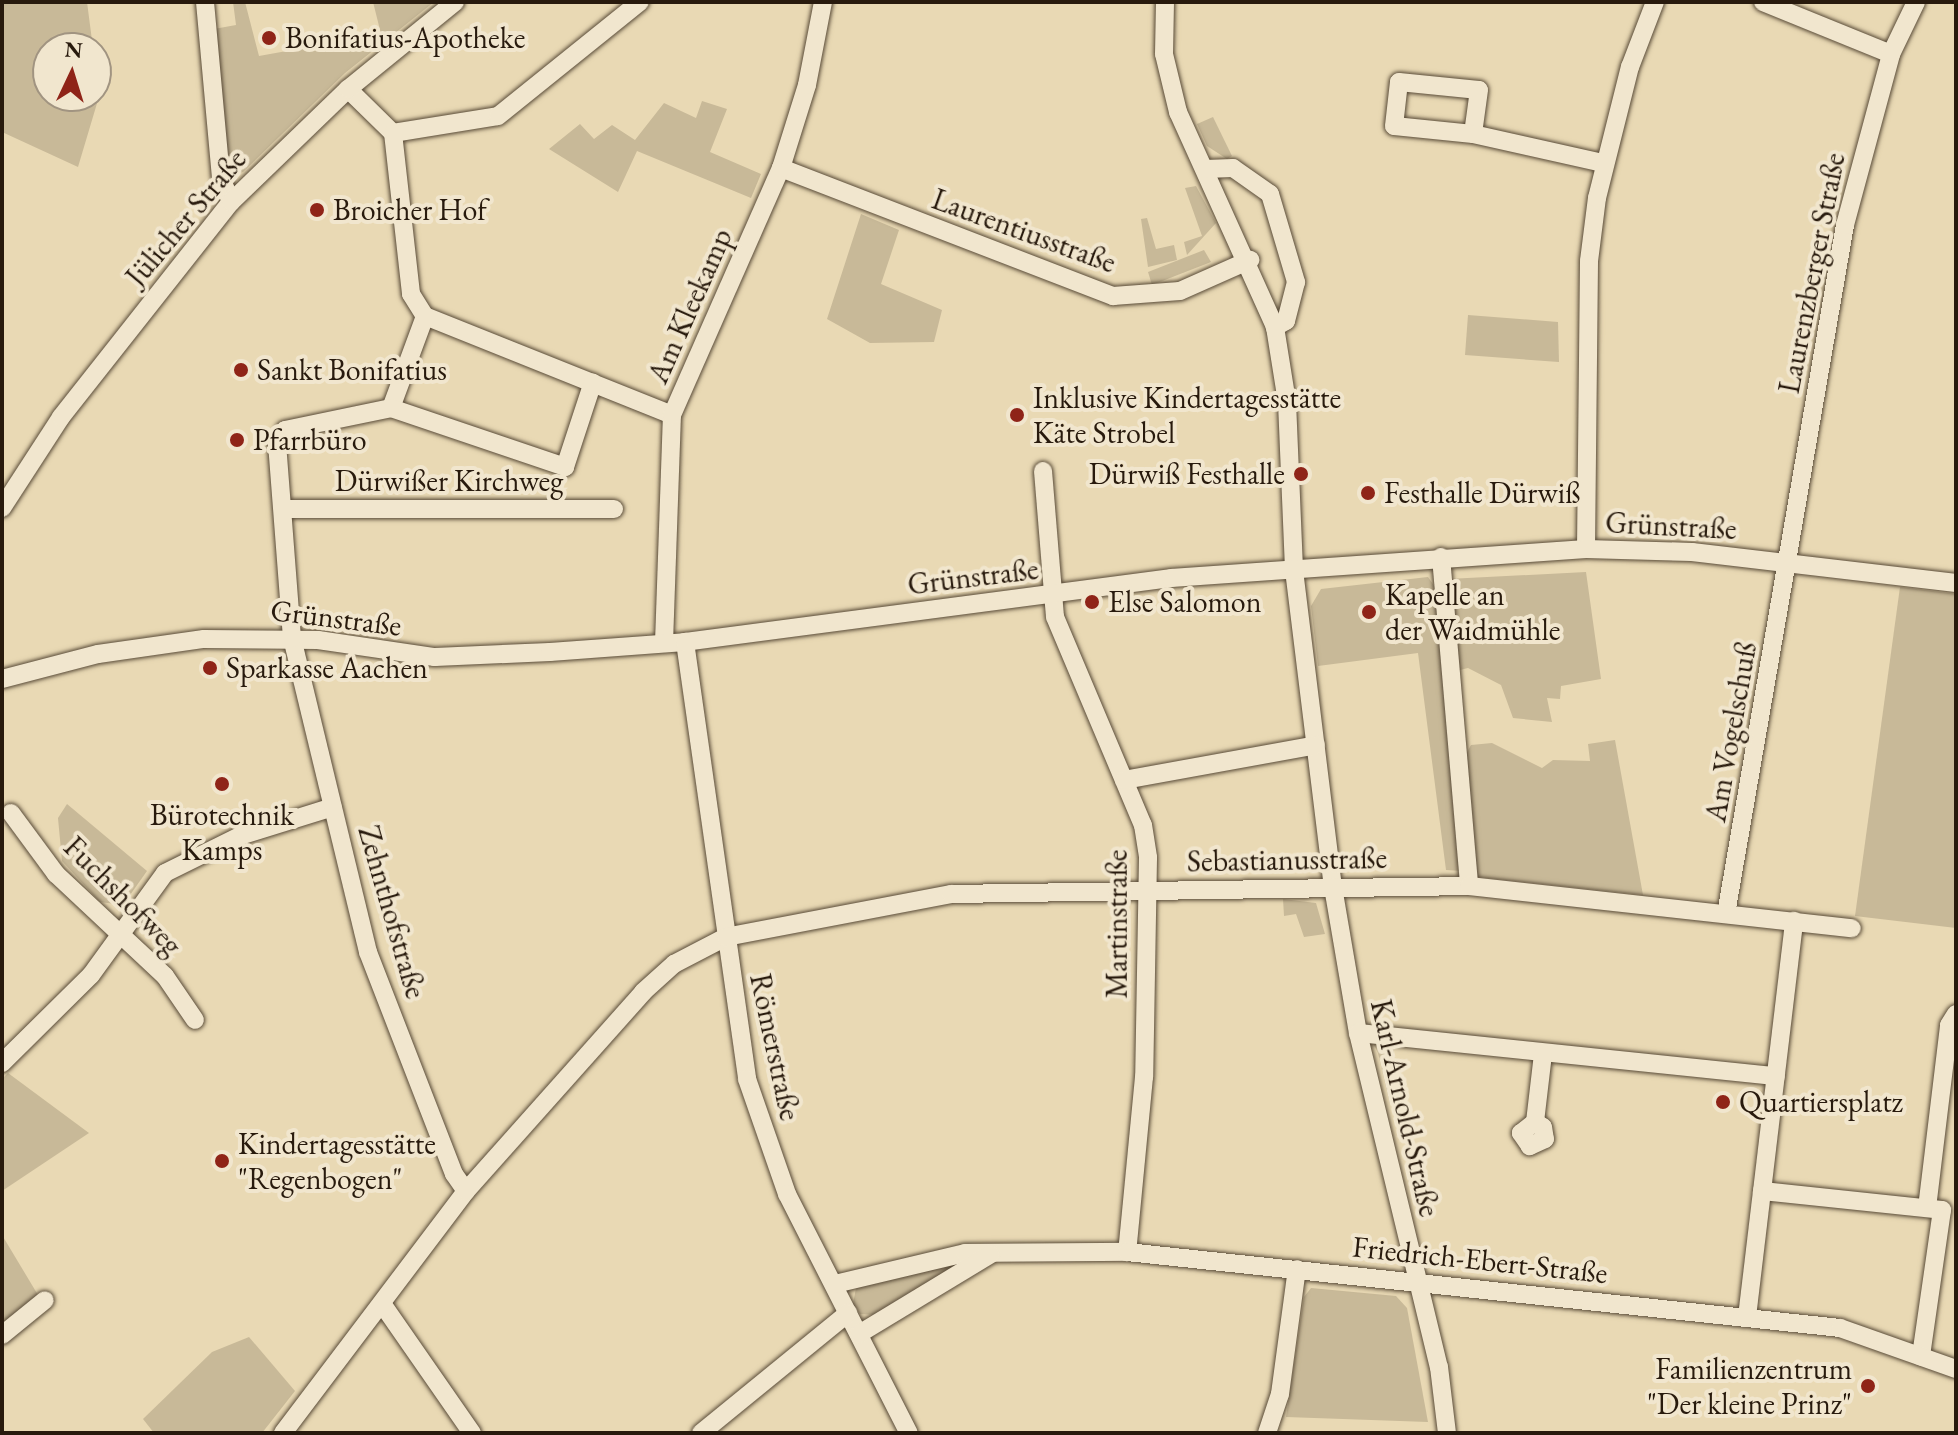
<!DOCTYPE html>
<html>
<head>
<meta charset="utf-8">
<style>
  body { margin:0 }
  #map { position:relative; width:1958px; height:1435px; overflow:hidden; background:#e9d9b4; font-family:"EB Garamond",serif }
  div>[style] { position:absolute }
  .green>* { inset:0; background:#c8b998 }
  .roads { filter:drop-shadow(0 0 2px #584a37) drop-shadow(0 0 2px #584a37) }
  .minor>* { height:18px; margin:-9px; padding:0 9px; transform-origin:9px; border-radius:9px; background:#f1e6ce }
  .dots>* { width:22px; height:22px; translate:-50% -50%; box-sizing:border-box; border:4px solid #f1e6ce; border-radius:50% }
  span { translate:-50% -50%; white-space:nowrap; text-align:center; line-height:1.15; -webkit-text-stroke:8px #f1e6ce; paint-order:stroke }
  .poi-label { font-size:30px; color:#281a0d }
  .left { translate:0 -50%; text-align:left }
  .right { translate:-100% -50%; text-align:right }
  .street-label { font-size:30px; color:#281a0d }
  .frame { position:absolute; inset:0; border:4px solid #281a0d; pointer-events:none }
  .north { position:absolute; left:32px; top:32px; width:80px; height:80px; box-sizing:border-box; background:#f1e6ce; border:2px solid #a19481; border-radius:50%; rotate:4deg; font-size:22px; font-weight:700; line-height:32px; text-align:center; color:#281a0d }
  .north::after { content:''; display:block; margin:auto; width:28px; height:36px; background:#8f2418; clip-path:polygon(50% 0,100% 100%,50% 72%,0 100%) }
</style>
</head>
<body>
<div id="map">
  <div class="green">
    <div style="clip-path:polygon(2px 2px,87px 2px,93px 48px,48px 48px,48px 96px,96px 96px,96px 78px,98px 100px,78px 167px,2px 132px)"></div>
    <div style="clip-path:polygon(233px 2px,245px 2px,259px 56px,381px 34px,373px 2px,434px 2px,345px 73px,243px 172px,234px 174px,227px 162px,214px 29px,236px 25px)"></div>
    <div style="clip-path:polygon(702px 101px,727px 109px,710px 152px,761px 174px,751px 198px,637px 151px,618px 192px,549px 149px,580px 124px,594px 139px,612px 125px,635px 140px,664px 103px,696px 118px)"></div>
    <div style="clip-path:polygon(1213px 117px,1232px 156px,1227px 159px,1207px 146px,1197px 124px)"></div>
    <div style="clip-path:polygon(1196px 186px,1216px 223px,1187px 255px,1184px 242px,1202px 236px,1185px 188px)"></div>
    <div style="clip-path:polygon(861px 214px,899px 230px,881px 284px,942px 310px,934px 342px,870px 343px,827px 319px)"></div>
    <div style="clip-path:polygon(1147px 218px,1156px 249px,1174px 245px,1177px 260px,1148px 267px,1141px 219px)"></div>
    <div style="clip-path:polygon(1204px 250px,1211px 262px,1152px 285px,1148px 272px)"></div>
    <div style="clip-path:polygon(1468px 315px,1558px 322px,1559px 362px,1465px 355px)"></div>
    <div style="clip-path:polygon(1586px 572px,1601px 679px,1561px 686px,1560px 699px,1547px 698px,1552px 722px,1513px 718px,1501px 685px,1468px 668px,1456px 671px,1448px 579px)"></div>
    <div style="clip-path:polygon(1428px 577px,1437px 590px,1462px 871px,1446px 870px,1418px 653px,1318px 666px,1311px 606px,1321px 589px)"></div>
    <div style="clip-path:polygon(1900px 587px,1956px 594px,1956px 928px,1855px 916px)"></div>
    <div style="clip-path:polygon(1615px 740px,1643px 895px,1478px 877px,1463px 760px,1471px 745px,1492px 743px,1542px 768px,1553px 760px,1590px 761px,1588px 744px)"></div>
    <div style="clip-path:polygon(67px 804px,147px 871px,123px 905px,100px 902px,62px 861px,58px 818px)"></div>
    <div style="clip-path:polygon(1283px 899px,1316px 903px,1325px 934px,1304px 937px,1296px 914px,1284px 916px)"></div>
    <div style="clip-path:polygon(1372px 1041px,1394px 1044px,1390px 1104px,1378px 1053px)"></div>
    <div style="clip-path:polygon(8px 1073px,89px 1133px,2px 1191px,2px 1079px)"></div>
    <div style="clip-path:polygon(2px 1235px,38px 1295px,2px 1325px)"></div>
    <div style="clip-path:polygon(955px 1258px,964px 1263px,877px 1315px,860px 1314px,853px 1304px,856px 1288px)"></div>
    <div style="clip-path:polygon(1311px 1288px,1396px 1296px,1407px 1308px,1428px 1422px,1286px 1417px,1304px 1297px)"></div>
    <div style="clip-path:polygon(249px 1337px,295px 1391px,262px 1433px,154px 1433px,143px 1419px,212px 1352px)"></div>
  </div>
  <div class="roads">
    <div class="minor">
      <div style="left:205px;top:2px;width:177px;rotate:84.8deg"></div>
      <div style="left:221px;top:178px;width:26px;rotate:67deg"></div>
      <div style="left:1165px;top:2px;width:52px;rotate:91.1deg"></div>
      <div style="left:1164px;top:54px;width:60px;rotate:76.4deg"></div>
      <div style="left:1178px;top:112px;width:236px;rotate:65.7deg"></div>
      <div style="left:1275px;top:327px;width:76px;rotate:80.9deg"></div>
      <div style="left:1287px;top:402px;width:168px;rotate:87.6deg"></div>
      <div style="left:1294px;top:570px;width:319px;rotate:83deg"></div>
      <div style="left:1333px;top:887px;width:148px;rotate:80.3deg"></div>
      <div style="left:1358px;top:1033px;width:344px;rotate:76.4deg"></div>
      <div style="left:1439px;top:1367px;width:66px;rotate:83.1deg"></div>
      <div style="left:1763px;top:2px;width:138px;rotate:22.1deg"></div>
      <div style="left:1399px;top:82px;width:80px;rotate:5.7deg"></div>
      <div style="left:1479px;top:90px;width:44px;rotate:97.8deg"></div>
      <div style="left:1473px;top:134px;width:79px;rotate:-174.2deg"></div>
      <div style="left:1394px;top:126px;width:44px;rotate:-83.5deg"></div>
      <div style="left:348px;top:89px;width:63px;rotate:44.4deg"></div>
      <div style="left:393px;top:133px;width:106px;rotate:-9.2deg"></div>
      <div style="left:498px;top:116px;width:182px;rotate:-38.8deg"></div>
      <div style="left:393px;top:133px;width:162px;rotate:83.6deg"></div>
      <div style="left:411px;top:294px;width:26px;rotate:58deg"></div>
      <div style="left:425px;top:316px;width:266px;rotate:21.8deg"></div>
      <div style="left:1473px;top:134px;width:133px;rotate:12.6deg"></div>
      <div style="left:781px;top:168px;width:356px;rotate:21.1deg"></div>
      <div style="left:1113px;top:296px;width:67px;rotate:-4.3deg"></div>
      <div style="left:1180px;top:291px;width:77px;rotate:-23.9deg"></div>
      <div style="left:1205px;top:169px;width:28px;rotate:-2deg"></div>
      <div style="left:1233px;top:168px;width:45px;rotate:35.1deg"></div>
      <div style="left:1270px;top:194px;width:92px;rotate:73.5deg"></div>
      <div style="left:1296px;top:282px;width:40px;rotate:104.4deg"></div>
      <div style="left:1286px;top:321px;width:13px;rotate:151deg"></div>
      <div style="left:391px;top:408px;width:98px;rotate:-69.7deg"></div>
      <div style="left:1043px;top:471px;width:146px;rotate:85.3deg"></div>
      <div style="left:1055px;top:617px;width:226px;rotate:67.1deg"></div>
      <div style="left:1143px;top:825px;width:33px;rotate:81deg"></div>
      <div style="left:1148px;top:858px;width:219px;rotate:91deg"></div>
      <div style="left:1144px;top:1077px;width:176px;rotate:95.5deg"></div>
      <div style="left:2px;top:508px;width:108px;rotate:-57deg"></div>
      <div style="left:61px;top:417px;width:274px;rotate:-51.7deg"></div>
      <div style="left:231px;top:202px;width:163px;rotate:-44deg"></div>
      <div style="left:348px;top:89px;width:138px;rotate:-39.1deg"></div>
      <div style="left:283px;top:509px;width:331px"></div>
      <div style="left:1586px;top:549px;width:288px;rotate:-89.4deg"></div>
      <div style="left:1589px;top:261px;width:64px;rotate:-82.8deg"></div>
      <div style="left:1597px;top:198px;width:135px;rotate:-75.9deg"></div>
      <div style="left:1630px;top:67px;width:70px;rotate:-69deg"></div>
      <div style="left:1441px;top:557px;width:330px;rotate:85.1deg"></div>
      <div style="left:685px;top:642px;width:441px;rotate:81.9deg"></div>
      <div style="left:747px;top:1079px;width:122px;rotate:70.8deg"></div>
      <div style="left:787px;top:1194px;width:268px;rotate:63deg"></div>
      <div style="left:664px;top:643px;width:228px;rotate:-88deg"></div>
      <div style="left:672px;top:415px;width:270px;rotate:-66.2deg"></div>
      <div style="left:781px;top:168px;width:87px;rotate:-72.6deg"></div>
      <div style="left:807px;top:85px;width:85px;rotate:-79.1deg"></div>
      <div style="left:2px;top:679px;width:99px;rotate:-14.6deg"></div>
      <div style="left:98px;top:654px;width:107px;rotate:-8.1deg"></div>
      <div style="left:204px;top:639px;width:114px;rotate:0.5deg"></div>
      <div style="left:318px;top:640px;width:118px;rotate:8.3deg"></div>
      <div style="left:435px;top:657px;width:115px;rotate:-2.5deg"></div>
      <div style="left:550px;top:652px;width:135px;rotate:-4.2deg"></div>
      <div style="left:685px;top:642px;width:490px;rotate:-7.5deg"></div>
      <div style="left:1171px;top:578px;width:416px;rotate:-4deg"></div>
      <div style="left:1586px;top:549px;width:106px;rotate:1.6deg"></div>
      <div style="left:1692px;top:552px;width:266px;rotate:6.7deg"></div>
      <div style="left:1124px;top:780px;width:195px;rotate:-10.3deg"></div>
      <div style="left:11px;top:813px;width:76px;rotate:53.6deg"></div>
      <div style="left:56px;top:874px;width:149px;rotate:43.1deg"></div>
      <div style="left:165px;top:976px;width:53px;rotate:55.7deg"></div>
      <div style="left:1726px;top:914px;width:699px;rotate:-80.2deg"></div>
      <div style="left:1845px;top:225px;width:177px;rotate:-74.9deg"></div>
      <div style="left:1891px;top:54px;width:58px;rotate:-64.3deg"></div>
      <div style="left:1358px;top:1033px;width:420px;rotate:5.9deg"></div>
      <div style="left:2px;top:1063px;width:125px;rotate:-44.7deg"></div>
      <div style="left:91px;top:975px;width:126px;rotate:-54deg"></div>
      <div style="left:165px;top:873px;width:84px;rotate:-26.3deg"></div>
      <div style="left:240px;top:836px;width:97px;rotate:-17.3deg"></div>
      <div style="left:1535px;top:1122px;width:9px;rotate:32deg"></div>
      <div style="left:1543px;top:1127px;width:12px;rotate:81deg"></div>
      <div style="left:1545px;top:1139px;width:17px;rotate:155deg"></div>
      <div style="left:1530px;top:1146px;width:16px;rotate:-125deg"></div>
      <div style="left:1521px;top:1133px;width:18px;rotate:-38deg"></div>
      <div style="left:1535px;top:1122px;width:68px;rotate:-83.3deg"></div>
      <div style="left:466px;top:1191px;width:21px;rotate:-125deg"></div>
      <div style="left:454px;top:1174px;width:238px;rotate:-111.2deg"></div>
      <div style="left:368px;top:952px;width:323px;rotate:-103.6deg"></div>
      <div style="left:292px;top:638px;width:195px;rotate:-94.4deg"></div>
      <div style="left:277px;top:444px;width:16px;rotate:-60deg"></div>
      <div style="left:285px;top:430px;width:108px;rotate:-11.7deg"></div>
      <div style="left:391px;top:408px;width:184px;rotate:18.7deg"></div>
      <div style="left:565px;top:467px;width:89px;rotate:-71.8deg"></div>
      <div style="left:1762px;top:1191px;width:181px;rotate:6deg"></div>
      <div style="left:1942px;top:1210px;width:148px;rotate:98.2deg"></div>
      <div style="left:1927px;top:1208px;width:184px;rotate:-83.1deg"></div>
      <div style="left:1949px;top:1025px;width:13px;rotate:-58deg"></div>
      <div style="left:835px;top:1284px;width:134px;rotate:-13.4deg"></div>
      <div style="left:965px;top:1253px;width:162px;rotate:-0.4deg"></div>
      <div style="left:1127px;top:1252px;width:717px;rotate:6.08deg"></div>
      <div style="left:1840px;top:1328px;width:123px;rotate:19.5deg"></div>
      <div style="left:383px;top:1305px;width:156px;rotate:55.2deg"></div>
      <div style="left:1747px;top:1317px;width:399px;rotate:-83.2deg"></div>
      <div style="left:859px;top:1334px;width:154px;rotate:-31.2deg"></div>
      <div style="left:2px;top:1335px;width:55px;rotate:-39.1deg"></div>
      <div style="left:283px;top:1433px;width:303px;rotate:-52.9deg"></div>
      <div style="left:466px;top:1191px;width:266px;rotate:-48.3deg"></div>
      <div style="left:643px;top:992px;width:42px;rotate:-42.1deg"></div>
      <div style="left:674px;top:964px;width:59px;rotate:-27.4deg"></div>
      <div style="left:726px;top:937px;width:229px;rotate:-10.8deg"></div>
      <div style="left:951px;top:894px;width:518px;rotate:-0.88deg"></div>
      <div style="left:1469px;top:886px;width:385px;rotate:6.3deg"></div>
      <div style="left:701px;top:1433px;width:190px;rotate:-39.2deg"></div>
      <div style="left:1267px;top:1433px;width:41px;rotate:-71.6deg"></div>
      <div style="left:1280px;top:1394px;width:126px;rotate:-82.3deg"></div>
    </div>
  </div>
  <div class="dots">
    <div style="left:269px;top:38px;background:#8f2418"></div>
    <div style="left:317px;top:210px;background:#8f2418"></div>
    <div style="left:241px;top:370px;background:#8f2418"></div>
    <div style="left:1017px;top:415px;background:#8f2418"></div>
    <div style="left:237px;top:440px;background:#8f2418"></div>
    <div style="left:1301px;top:474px;background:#8f2418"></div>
    <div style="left:1368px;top:493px;background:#8f2418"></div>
    <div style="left:1092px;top:602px;background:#8f2418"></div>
    <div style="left:1369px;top:612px;background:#8f2418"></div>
    <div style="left:210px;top:668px;background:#8f2418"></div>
    <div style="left:222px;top:784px;background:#8f2418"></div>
    <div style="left:1723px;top:1102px;background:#8f2418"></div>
    <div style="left:222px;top:1161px;background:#8f2418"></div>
    <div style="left:1868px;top:1386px;background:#8f2418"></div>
  </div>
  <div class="poi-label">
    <span class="left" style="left:285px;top:38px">Bonifatius-Apotheke</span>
    <span class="left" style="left:333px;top:210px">Broicher Hof</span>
    <span class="left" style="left:257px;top:370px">Sankt Bonifatius</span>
    <span class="left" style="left:1033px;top:415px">Inklusive Kindertagesstätte<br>Käte Strobel</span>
    <span class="left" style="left:253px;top:440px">Pfarrbüro</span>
    <span class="right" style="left:1285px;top:474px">Dürwiß Festhalle</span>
    <span class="left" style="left:1384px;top:493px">Festhalle Dürwiß</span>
    <span class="left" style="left:1385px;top:612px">Kapelle an<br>der Waidmühle</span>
    <span class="left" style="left:1108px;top:602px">Else Salomon</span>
    <span class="left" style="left:226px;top:668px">Sparkasse Aachen</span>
    <span style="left:222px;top:832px">Bürotechnik<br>Kamps</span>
    <span class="left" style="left:1739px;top:1102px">Quartiersplatz</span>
    <span class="left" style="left:238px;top:1161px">Kindertagesstätte<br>"Regenbogen"</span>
    <span class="right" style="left:1852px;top:1386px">Familienzentrum<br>"Der kleine Prinz"</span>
  </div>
  <div class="street-label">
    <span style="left:186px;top:218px;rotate:-50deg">Jülicher Straße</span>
    <span style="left:1024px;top:231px;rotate:20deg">Laurentiusstraße</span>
    <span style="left:1812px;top:273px;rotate:-79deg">Laurenzberger Straße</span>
    <span style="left:690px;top:306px;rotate:-66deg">Am Kleekamp</span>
    <span style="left:449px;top:481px">Dürwißer Kirchweg</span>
    <span style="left:1671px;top:526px;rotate:3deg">Grünstraße</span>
    <span style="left:973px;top:577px;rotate:-7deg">Grünstraße</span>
    <span style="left:336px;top:618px;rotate:7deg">Grünstraße</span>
    <span style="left:1731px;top:732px;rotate:-80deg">Am Vogelschuß</span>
    <span style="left:1287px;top:860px;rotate:-1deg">Sebastianusstraße</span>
    <span style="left:123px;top:896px;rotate:45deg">Fuchshofweg</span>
    <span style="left:392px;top:912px;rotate:74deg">Zehnthofstraße</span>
    <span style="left:1117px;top:924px;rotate:-90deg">Martinstraße</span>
    <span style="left:775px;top:1047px;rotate:78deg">Römerstraße</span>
    <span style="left:1405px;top:1108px;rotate:77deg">Karl-Arnold-Straße</span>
    <span style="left:1480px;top:1260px;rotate:6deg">Friedrich-Ebert-Straße</span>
  </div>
  <div class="frame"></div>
  <div class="north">N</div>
</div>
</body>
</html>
